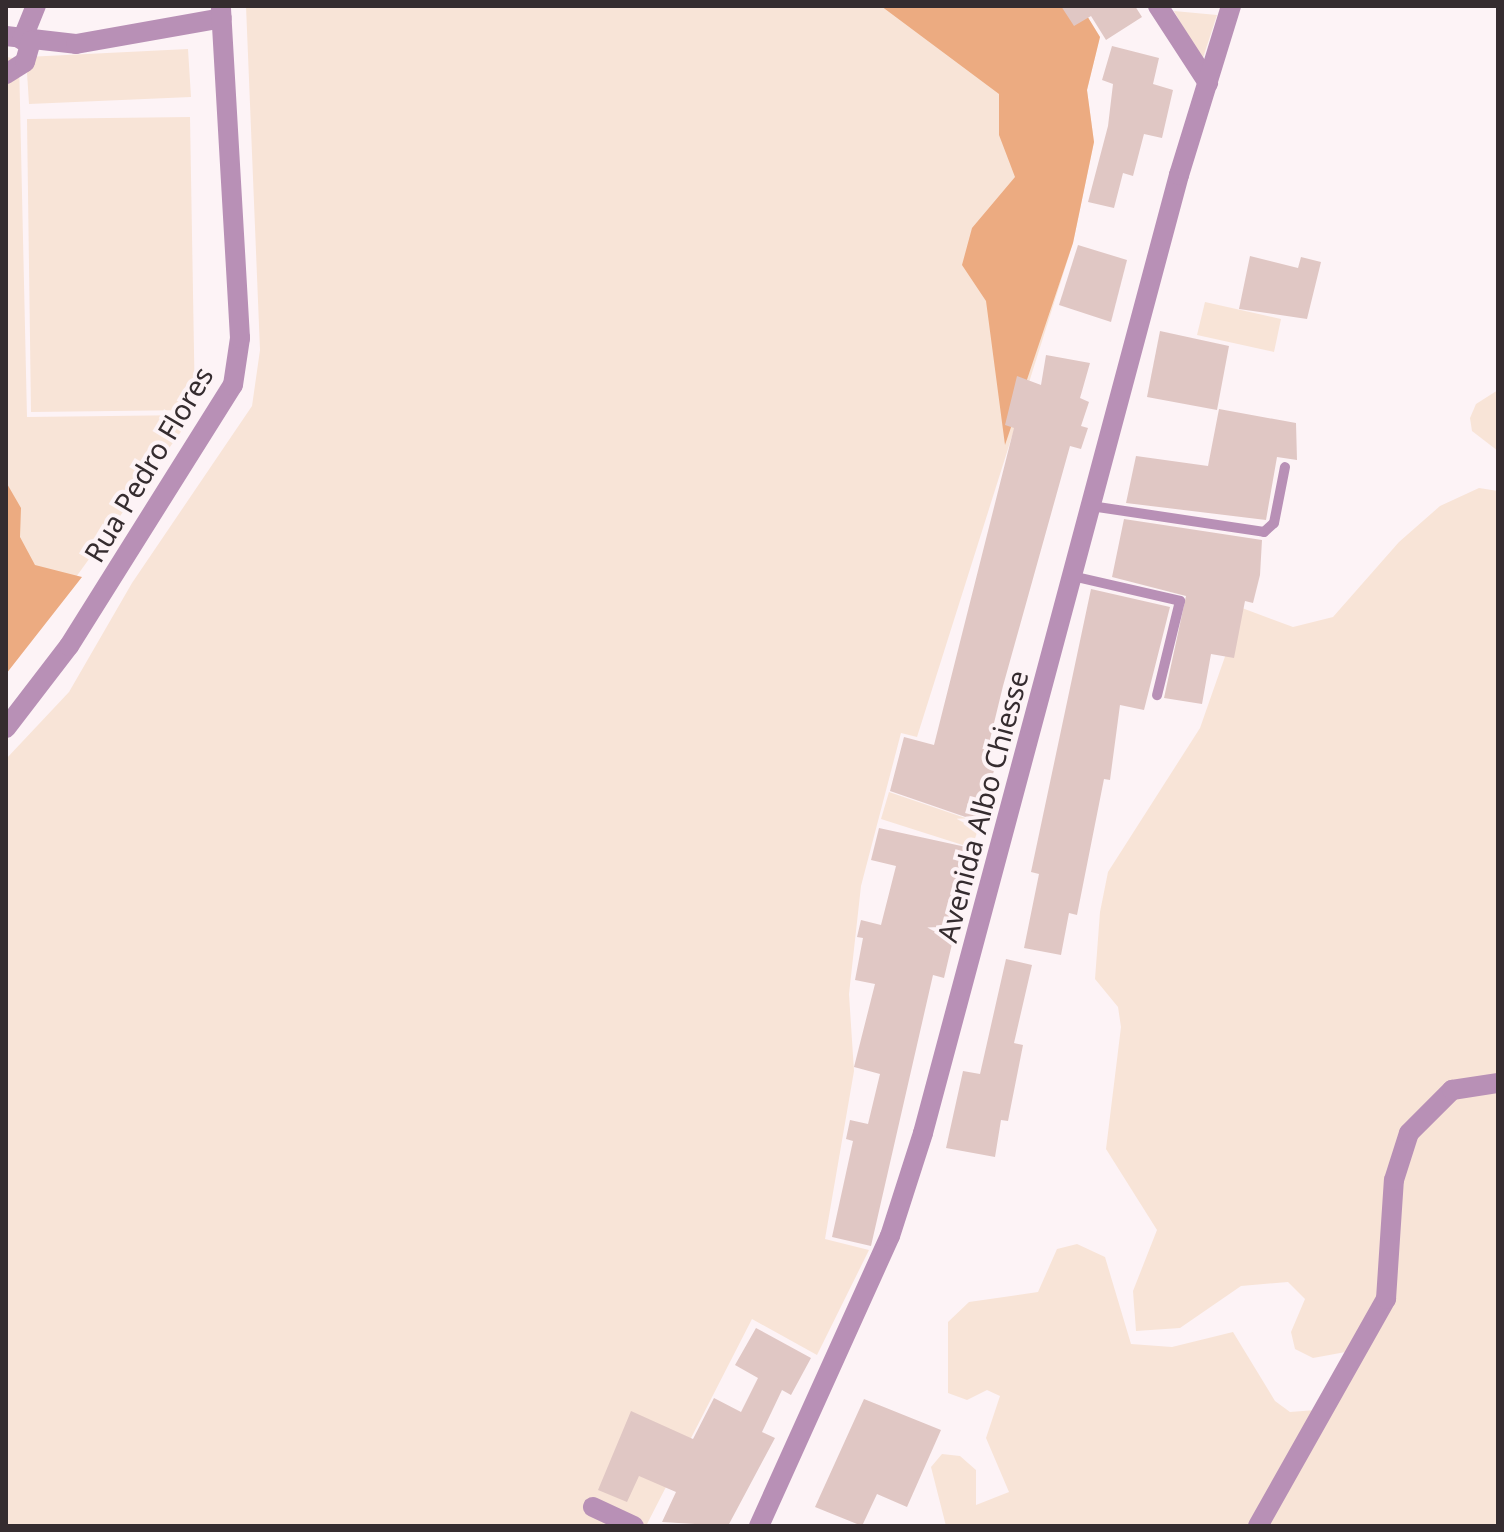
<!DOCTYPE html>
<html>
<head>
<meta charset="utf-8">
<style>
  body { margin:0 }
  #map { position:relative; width:1504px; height:1532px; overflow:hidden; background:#fdf3f6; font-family:"Noto Sans",sans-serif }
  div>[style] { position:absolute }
  .green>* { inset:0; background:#f8e4d7 }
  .forest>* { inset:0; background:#ecab81 }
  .building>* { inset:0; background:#e0c7c4 }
  .service>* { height:10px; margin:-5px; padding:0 5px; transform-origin:5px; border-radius:5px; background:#b890b6 }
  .minor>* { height:20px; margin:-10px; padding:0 10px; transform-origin:10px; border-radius:10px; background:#b890b6 }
  .tertiary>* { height:20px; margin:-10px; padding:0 10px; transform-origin:10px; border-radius:10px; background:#b890b6 }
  span { translate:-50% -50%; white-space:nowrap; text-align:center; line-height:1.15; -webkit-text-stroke:8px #fdf3f6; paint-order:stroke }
  .street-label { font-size:28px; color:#352c2f }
  .frame { position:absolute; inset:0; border:8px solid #352c2f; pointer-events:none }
</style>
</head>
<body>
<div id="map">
  <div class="green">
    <div style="clip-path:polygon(246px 6px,1081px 6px,1100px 37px,1087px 90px,1094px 142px,1073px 243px,917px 737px,901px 733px,861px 886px,849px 994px,854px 1071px,825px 1239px,869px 1250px,817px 1355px,752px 1319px,646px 1526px,6px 1526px,6px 759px,69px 692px,132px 583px,252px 406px,260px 350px)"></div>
    <div style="clip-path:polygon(1174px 11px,1217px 15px,1202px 61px)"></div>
    <div style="clip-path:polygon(188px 49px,191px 97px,29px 104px,26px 57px)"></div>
    <div style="clip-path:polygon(6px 57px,19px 59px,27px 417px,193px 415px,6px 674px)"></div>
    <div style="clip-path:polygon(190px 117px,195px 410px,31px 412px,27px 119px)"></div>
    <div style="clip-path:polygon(1205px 302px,1281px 319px,1274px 352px,1197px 335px)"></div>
    <div style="clip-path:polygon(1498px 390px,1498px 451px,1472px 431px,1470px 418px,1476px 404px)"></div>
    <div style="clip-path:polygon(1479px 488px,1498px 491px,1498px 1526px,946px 1526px,931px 1467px,942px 1454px,960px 1456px,976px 1470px,976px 1505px,1009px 1492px,986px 1438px,1000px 1396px,987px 1390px,967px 1400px,948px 1393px,948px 1322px,969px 1302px,1038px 1292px,1057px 1249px,1077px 1244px,1105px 1257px,1131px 1344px,1172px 1347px,1233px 1332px,1275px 1401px,1290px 1412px,1316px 1410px,1351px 1351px,1313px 1358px,1295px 1349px,1291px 1332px,1305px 1299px,1288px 1282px,1241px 1286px,1180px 1328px,1136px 1331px,1133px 1291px,1157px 1230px,1106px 1149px,1121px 1027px,1118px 1007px,1095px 979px,1100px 912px,1108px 872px,1200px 728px,1242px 608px,1293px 627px,1333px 617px,1399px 542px,1440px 506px)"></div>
    <div style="clip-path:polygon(889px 792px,980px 823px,972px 848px,881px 819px)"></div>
  </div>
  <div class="forest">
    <div style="clip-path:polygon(881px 6px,1081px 6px,1100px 37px,1087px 90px,1094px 142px,1073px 243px,1005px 445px,986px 301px,962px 265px,972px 228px,1015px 177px,999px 135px,999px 94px)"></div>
    <div style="clip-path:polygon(6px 482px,21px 508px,20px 537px,35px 565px,82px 577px,6px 674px)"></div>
  </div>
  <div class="building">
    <div style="clip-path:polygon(1061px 6px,1135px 6px,1142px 17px,1106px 40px,1091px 16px,1074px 26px)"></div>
    <div style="clip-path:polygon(1112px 46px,1159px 58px,1153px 84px,1173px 90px,1162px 138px,1144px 134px,1133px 176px,1123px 173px,1114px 208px,1088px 202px,1108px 126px,1113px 84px,1102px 80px)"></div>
    <div style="clip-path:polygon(1078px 245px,1127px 260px,1111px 322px,1059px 305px)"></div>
    <div style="clip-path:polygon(1250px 256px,1298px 268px,1301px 257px,1321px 262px,1307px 319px,1239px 309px)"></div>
    <div style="clip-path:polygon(1160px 331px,1229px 346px,1217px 410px,1147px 397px)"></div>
    <div style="clip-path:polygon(1046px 355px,1090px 363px,1080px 398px,1089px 402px,1081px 426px,1088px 428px,1081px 449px,1070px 446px,1003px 686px,985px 760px,996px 763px,980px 822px,890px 791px,904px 737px,934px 745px,1014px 428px,1005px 425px,1017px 376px,1041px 385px)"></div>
    <div style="clip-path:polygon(1219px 409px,1296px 423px,1297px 460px,1277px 457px,1266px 520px,1126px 503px,1136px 456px,1208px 466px)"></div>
    <div style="clip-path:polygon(1124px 519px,1262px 540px,1260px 575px,1253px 603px,1245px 601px,1234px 658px,1211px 654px,1202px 704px,1164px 698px,1186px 596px,1112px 577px)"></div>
    <div style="clip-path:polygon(1091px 589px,1170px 607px,1144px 710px,1120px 705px,1110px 780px,1104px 779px,1077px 915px,1069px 913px,1061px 955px,1024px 948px,1039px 874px,1031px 872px)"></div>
    <div style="clip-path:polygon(879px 828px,966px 847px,947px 925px,956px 927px,944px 978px,933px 975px,871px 1246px,832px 1237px,853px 1141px,846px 1139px,850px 1120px,868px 1124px,880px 1074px,854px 1067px,875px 984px,855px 980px,863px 938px,857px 937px,861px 920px,881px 925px,896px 866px,871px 860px)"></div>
    <div style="clip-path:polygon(1006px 959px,1032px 965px,1014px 1043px,1023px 1045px,1008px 1121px,1001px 1120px,995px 1157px,946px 1148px,963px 1071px,980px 1074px)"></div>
    <div style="clip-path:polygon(756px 1328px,811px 1358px,791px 1395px,782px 1390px,762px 1432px,775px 1438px,728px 1526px,662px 1522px,676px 1492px,639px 1476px,627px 1502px,598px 1490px,631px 1411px,693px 1439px,714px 1398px,741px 1412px,758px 1378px,735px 1365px)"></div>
    <div style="clip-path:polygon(864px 1399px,941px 1430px,907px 1507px,877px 1494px,862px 1526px,815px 1507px)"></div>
  </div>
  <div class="service">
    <div style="left:1091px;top:506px;width:175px;rotate:8.5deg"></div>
    <div style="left:1264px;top:532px;width:13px;rotate:-42deg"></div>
    <div style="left:1274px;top:523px;width:57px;rotate:-78.9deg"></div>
    <div style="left:1072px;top:576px;width:111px;rotate:13deg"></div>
    <div style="left:1180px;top:601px;width:97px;rotate:103.7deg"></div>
  </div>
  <div class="minor">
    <div style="left:1158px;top:6px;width:92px;rotate:57deg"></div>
    <div style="left:6px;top:36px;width:70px;rotate:6.5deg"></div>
    <div style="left:76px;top:44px;width:148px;rotate:-10.1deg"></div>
    <div style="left:22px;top:40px;width:37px;rotate:-68deg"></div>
    <div style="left:6px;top:74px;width:22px;rotate:-32deg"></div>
    <div style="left:25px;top:62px;width:22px;rotate:-74deg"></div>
    <div style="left:6px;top:728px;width:103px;rotate:-52.5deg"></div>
    <div style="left:69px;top:646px;width:308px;rotate:-57.9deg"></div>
    <div style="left:233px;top:385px;width:48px;rotate:-81.5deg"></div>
    <div style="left:240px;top:338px;width:333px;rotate:-93.3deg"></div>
    <div style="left:593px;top:1507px;width:45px;rotate:24.9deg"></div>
    <div style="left:1258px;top:1526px;width:261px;rotate:-60.6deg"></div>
    <div style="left:1386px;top:1299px;width:119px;rotate:-86.2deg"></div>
    <div style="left:1394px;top:1180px;width:49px;rotate:-72.3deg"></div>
    <div style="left:1409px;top:1133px;width:61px;rotate:-45deg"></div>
    <div style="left:1452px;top:1090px;width:47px;rotate:-8.7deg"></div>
  </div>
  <div class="tertiary">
    <div style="left:759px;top:1526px;width:318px;rotate:-65.7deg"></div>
    <div style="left:890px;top:1236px;width:108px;rotate:-72.2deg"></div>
    <div style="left:923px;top:1133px;width:992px;rotate:-75.04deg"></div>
    <div style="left:1179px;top:175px;width:177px;rotate:-72.9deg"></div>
  </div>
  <div class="street-label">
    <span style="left:148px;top:464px;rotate:-59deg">Rua Pedro Flores</span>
    <span style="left:982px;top:806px;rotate:-75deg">Avenida Albo Chiesse</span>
  </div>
  <div class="frame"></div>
</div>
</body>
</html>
